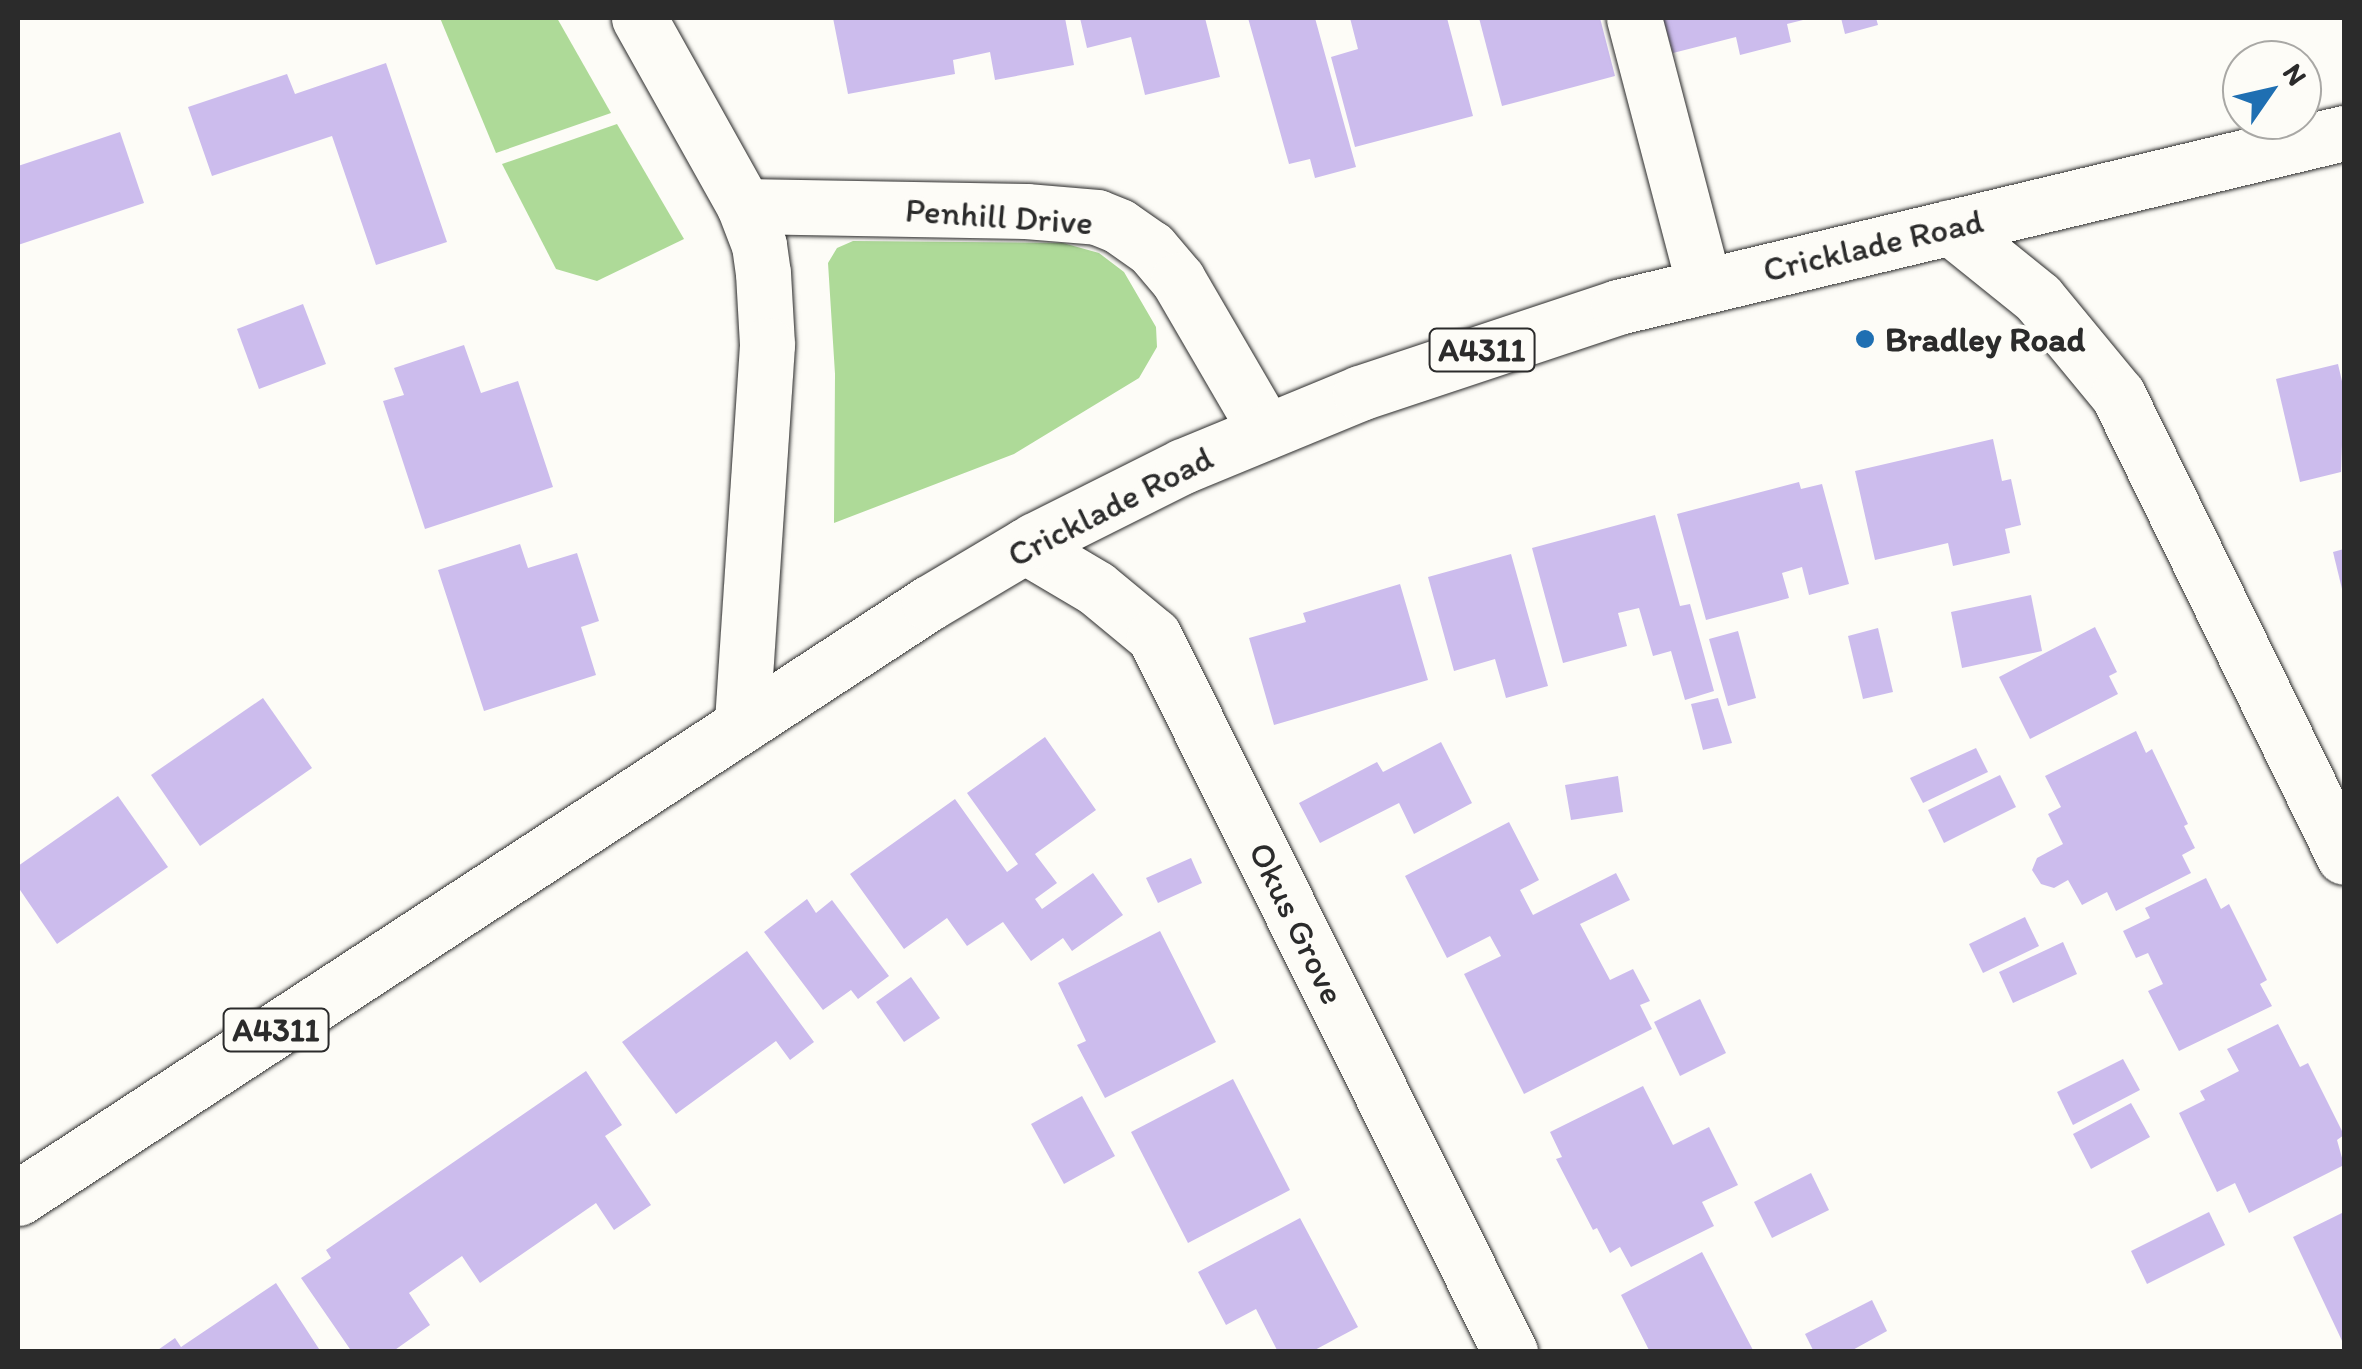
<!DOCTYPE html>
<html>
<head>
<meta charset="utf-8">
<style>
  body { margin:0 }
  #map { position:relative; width:2362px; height:1369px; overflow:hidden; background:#fdfcf7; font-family:Itim,sans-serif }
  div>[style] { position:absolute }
  .green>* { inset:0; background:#aeda98 }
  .building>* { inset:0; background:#ccbced }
  .roads { filter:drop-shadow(0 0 2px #2b2b2b) drop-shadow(0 0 2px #2b2b2b) }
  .minor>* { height:55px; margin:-27.5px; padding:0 27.5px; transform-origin:27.5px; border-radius:27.5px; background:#fdfcf7 }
  .major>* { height:55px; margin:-27.5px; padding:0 27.5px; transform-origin:27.5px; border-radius:27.5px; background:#fdfcf7 }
  .dots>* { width:28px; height:28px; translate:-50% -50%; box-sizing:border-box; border:5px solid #fdfcf7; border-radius:50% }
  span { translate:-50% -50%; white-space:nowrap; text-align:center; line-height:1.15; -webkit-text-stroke:8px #fdfcf7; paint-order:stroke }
  .shield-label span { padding:2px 8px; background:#fdfcf7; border:2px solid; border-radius:8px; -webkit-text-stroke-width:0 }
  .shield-label { font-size:32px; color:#2b2b2b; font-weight:700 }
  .street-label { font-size:35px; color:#2b2b2b }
  .poi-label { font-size:35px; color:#2b2b2b; font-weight:700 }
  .left { translate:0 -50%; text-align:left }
  .frame { position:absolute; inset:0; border:20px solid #2b2b2b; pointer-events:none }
  .north { position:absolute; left:2222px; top:40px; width:100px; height:100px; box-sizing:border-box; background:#fdfcf7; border:2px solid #a9a8a5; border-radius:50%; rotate:56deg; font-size:28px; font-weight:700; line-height:40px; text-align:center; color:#2b2b2b }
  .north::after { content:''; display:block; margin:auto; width:35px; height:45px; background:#1f6fb2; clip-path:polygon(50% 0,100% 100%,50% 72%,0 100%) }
</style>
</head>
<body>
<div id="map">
  <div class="green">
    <div style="clip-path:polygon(440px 18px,557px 18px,611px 113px,496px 153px)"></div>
    <div style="clip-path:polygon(617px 124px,684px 239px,597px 281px,556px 269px,502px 164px)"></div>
    <div style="clip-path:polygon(853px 241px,1063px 243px,1099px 253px,1124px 272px,1156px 327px,1157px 347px,1139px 378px,1014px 454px,834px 523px,835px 374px,828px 263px,837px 248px)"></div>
  </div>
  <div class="building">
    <div style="clip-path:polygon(833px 18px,1065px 18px,1074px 65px,995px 80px,990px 52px,953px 60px,955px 74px,848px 94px)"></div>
    <div style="clip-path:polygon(1080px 18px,1205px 18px,1220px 77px,1145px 95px,1131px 37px,1087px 48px)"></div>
    <div style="clip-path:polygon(1248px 18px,1315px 18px,1356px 167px,1315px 178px,1310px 159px,1289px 164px)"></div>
    <div style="clip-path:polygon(1350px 18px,1447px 18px,1473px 116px,1355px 147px,1331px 57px,1358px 49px)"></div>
    <div style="clip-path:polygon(1479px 18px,1600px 18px,1615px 76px,1502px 106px)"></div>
    <div style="clip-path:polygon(1663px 18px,1807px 18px,1807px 19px,1787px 24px,1791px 42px,1740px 55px,1736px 37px,1673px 53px)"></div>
    <div style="clip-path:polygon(1841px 18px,1876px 18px,1878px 25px,1845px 34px)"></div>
    <div style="clip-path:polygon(386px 63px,447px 242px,376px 265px,332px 136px,212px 176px,188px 107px,287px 74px,295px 94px)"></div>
    <div style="clip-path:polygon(120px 132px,144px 203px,18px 245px,18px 166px)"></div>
    <div style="clip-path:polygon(303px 304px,326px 364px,259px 389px,237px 329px)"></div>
    <div style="clip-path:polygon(464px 345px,481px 393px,518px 381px,553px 487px,425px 529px,383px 401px,404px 395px,394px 368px)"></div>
    <div style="clip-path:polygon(2338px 364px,2344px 390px,2341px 472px,2300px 482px,2276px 379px)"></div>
    <div style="clip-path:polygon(1993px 439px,2002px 481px,2011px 479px,2021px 525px,2005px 529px,2010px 553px,1953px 566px,1948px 543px,1875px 560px,1855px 471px)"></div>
    <div style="clip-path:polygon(1799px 482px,1801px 489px,1822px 484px,1849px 584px,1809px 595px,1802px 567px,1782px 573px,1789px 598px,1706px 620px,1677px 514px)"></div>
    <div style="clip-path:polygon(1655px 515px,1680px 606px,1690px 604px,1714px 691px,1685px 700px,1671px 651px,1653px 656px,1639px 608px,1618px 613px,1627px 646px,1563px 663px,1532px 548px)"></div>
    <div style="clip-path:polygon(520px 544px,528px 568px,577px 553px,599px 621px,581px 627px,596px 675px,484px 711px,438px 570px)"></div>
    <div style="clip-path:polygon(2344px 549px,2344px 593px,2343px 593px,2333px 552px)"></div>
    <div style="clip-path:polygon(1511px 554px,1548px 686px,1506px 698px,1495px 659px,1454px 671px,1428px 577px)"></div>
    <div style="clip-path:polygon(1400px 584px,1428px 680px,1274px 725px,1249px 638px,1306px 622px,1303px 613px)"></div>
    <div style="clip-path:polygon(2031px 595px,2042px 651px,1962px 668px,1951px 612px)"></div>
    <div style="clip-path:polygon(2095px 627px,2117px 672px,2109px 676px,2118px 694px,2030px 739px,1999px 677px)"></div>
    <div style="clip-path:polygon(1878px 628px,1893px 692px,1863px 699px,1848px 636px)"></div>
    <div style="clip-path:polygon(1738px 631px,1756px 698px,1728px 706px,1709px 639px)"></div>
    <div style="clip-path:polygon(263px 698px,312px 768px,200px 846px,151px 775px)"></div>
    <div style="clip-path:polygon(1718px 698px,1732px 743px,1703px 750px,1691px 704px)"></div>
    <div style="clip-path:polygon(2136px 731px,2146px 753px,2152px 749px,2188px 824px,2184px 826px,2195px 848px,2182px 855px,2191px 873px,2116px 911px,2107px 892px,2082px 905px,2068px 880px,2054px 888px,2041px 884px,2032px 870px,2037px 858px,2063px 844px,2048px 814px,2061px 807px,2045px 776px)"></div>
    <div style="clip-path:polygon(1045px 737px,1096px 810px,1035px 854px,1057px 883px,1035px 899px,1042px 909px,1093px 873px,1123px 915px,1072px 951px,1063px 938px,1031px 961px,1003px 922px,967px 946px,947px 918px,904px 949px,850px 874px,955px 799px,1007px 872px,1018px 864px,967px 793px)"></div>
    <div style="clip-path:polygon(1441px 742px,1472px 803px,1414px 834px,1399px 803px,1320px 843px,1299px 803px,1377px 762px,1383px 772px)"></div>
    <div style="clip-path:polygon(1976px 748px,1988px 772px,1923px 803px,1910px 778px)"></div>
    <div style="clip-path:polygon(2000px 775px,2016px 807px,1944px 843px,1928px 810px)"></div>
    <div style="clip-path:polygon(1618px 776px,1623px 812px,1571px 820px,1565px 785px)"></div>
    <div style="clip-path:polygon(118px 796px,168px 867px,57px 944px,18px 887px,18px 866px)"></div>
    <div style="clip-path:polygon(1509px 822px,1539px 880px,1520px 890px,1533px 915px,1616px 873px,1630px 900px,1580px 924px,1610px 980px,1633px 969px,1650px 1001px,1640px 1005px,1652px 1029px,1524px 1094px,1464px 974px,1501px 956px,1490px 936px,1447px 958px,1405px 876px)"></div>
    <div style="clip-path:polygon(1191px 858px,1202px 883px,1158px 903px,1146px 878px)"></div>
    <div style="clip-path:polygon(2206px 878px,2221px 909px,2229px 904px,2267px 980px,2260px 984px,2272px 1006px,2179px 1051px,2148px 991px,2163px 984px,2148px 953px,2136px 958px,2123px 931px,2150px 918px,2145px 908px)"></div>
    <div style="clip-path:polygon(807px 899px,816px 913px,832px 900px,889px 976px,858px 999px,851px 990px,823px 1010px,764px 932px)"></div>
    <div style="clip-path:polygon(2025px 917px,2039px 946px,1983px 973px,1969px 944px)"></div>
    <div style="clip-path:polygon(1160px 931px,1216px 1042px,1105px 1098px,1077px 1045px,1086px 1041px,1058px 983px)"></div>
    <div style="clip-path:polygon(2063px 942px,2077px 974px,2013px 1003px,1999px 972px)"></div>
    <div style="clip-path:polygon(747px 951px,814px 1042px,790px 1060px,776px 1041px,676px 1114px,622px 1042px)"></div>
    <div style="clip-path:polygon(911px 977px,940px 1018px,904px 1042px,876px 1002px)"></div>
    <div style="clip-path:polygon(1700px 999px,1726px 1053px,1680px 1076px,1654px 1022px)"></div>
    <div style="clip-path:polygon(2278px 1024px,2300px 1067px,2308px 1063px,2344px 1135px,2337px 1140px,2344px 1165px,2249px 1213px,2235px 1183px,2217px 1192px,2179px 1113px,2205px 1100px,2200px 1091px,2239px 1071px,2227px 1049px)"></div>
    <div style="clip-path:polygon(2123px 1059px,2140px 1090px,2073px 1125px,2057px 1092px)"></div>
    <div style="clip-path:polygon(586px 1071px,622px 1125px,605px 1136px,651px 1205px,614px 1230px,596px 1203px,480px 1283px,462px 1256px,409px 1293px,430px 1325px,392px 1352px,352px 1352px,301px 1278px,331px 1258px,326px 1250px)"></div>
    <div style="clip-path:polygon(1233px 1079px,1290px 1190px,1188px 1243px,1131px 1132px)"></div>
    <div style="clip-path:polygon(1643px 1086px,1673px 1145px,1709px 1127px,1738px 1185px,1702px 1202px,1714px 1226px,1631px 1267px,1620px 1247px,1610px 1253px,1597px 1228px,1593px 1230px,1556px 1159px,1562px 1157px,1550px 1132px)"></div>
    <div style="clip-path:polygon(1082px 1096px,1115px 1156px,1064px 1184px,1031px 1124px)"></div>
    <div style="clip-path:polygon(2131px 1103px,2150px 1137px,2091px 1169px,2073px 1134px)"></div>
    <div style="clip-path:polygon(1811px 1173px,1829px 1210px,1772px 1238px,1754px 1202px)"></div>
    <div style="clip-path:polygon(2209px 1212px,2225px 1245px,2147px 1284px,2131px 1251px)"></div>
    <div style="clip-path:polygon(2344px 1212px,2344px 1345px,2293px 1237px)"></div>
    <div style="clip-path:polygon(1300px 1218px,1358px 1327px,1311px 1352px,1278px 1352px,1256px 1309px,1226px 1325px,1198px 1272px)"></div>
    <div style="clip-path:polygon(1702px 1252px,1732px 1310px,1754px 1352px,1650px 1352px,1621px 1295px)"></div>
    <div style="clip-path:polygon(276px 1283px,321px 1352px,155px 1352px,175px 1338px,181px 1347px)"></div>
    <div style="clip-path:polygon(1872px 1300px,1887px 1331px,1849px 1352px,1814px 1352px,1805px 1334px)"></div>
  </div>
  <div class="roads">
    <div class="minor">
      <div style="left:639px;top:18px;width:215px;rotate:60.8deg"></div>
      <div style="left:744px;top:206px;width:42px;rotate:69deg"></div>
      <div style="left:759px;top:245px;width:28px;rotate:82deg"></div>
      <div style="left:763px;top:273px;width:72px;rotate:86.8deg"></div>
      <div style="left:767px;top:345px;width:381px;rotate:93.8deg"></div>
      <div style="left:1634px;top:18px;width:275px;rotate:75.3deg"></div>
      <div style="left:744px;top:206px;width:282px;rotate:1deg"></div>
      <div style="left:1026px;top:211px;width:71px;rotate:4.8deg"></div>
      <div style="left:1097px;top:217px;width:24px;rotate:22deg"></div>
      <div style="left:1119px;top:226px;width:39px;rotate:35deg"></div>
      <div style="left:1151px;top:248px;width:42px;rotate:49.8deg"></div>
      <div style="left:1178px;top:280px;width:175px;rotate:59.8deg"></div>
      <div style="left:1950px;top:227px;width:113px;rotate:38.9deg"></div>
      <div style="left:2038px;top:298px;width:126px;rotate:50.5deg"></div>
      <div style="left:2118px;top:395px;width:514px;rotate:63.93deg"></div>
      <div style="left:1025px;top:546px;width:82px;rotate:30.6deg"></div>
      <div style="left:1096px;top:588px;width:75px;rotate:39.6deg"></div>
      <div style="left:1154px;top:636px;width:800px;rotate:63.56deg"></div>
    </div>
    <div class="major">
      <div style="left:18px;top:1198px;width:1088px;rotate:-33.15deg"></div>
      <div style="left:929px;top:603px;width:123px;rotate:-30.7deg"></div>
      <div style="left:1035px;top:540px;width:165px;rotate:-26.6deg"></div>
      <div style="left:1183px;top:466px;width:191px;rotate:-22.4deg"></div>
      <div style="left:1360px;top:393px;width:272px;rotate:-18.4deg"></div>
      <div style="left:1618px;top:307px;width:747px;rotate:-13.48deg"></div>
    </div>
  </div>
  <div class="dots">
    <div style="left:1865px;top:339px;background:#1f6fb2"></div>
  </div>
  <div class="shield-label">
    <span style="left:1482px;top:350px">A4311</span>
    <span style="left:276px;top:1030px">A4311</span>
  </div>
  <div class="street-label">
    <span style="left:999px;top:216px;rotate:4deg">Penhill Drive</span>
    <span style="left:1873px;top:245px;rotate:-13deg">Cricklade Road</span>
    <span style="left:1110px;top:506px;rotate:-27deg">Cricklade Road</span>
    <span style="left:1297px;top:923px;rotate:64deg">Okus Grove</span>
  </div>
  <div class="poi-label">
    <span class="left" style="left:1885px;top:339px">Bradley Road</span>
  </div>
  <div class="frame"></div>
  <div class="north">N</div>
</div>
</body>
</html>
